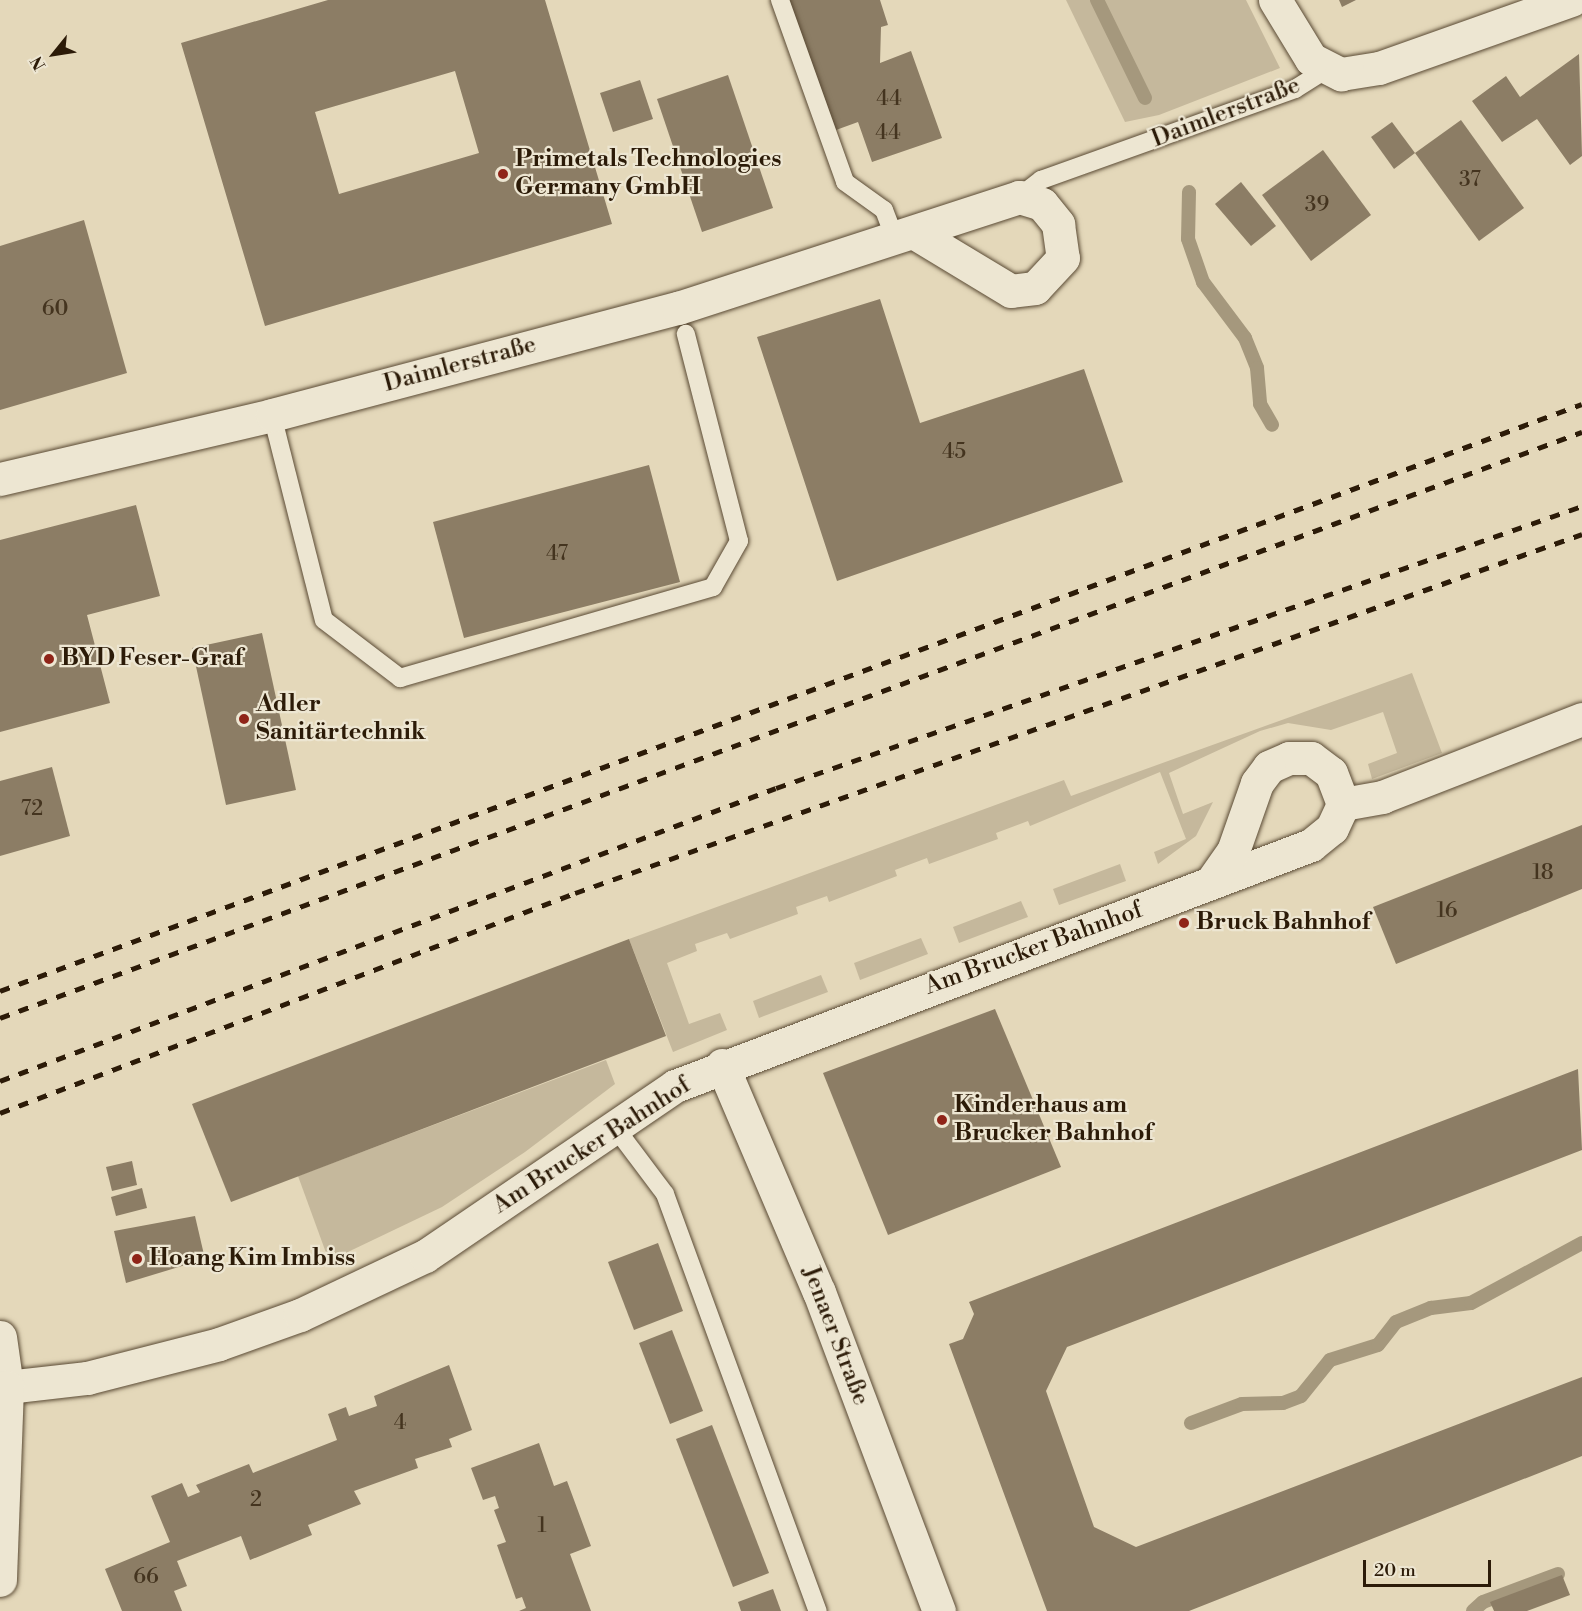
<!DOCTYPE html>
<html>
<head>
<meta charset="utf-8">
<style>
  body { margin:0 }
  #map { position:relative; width:1582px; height:1611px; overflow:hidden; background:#e4d8ba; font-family:"Libre Bodoni",serif }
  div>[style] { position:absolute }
  .green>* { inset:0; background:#c5b89c }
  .stream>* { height:14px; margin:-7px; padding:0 7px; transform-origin:7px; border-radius:7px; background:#a5987d }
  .building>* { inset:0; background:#8c7d65 }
  .roads { filter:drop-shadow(0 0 2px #5a4a34) drop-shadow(0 0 2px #5a4a34) }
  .service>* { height:18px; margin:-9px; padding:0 9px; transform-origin:9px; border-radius:9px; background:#ede6d2 }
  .minor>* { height:33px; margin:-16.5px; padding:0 16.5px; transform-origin:16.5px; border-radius:16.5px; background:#ede6d2 }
  .tertiary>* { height:33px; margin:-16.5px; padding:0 16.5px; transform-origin:16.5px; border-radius:16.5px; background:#ede6d2 }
  .rail>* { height:4.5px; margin-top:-2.25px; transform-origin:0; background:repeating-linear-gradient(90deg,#2c1b08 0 10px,transparent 0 20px) }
  .dots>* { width:16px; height:16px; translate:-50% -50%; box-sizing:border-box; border:3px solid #ede6d2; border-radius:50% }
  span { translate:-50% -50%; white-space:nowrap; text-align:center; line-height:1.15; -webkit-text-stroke:4.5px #ede6d2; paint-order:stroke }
  .number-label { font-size:21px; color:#44341f }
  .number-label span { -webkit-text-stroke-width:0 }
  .street-label { font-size:24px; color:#2c1b08 }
  .poi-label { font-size:24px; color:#2c1b08; font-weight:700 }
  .left { translate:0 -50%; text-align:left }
  .north { position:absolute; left:24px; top:24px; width:60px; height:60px; -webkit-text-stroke:4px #ede6d2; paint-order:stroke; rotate:240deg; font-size:16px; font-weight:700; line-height:24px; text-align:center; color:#2c1b08 }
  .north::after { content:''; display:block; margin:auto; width:21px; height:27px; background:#2c1b08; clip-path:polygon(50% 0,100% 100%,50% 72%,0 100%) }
  .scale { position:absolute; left:1363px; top:1560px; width:128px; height:27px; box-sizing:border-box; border:3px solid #2c1b08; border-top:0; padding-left:8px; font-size:18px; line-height:21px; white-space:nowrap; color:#2c1b08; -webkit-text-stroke:4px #ede6d2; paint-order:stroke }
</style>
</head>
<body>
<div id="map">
  <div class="green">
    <div style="clip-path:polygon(1066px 0,1246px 0,1280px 68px,1159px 115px,1125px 122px)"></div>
    <div style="clip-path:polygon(1412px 673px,1442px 753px,1372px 779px,1368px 764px,1397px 753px,1383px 712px,1331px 730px,1288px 723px,1260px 731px,1169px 773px,1183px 814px,1213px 802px,1196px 836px,1158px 864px,1154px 852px,1186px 839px,1160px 772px,1030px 826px,1028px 821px,996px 833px,998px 839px,929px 864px,927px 858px,895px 870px,897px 876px,829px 902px,827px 896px,796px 907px,798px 914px,730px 939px,727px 933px,695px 944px,697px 951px,667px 963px,689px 1024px,720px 1013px,727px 1030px,673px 1052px,629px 939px,1064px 780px,1071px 796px)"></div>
    <div style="clip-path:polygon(1120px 864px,1126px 881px,1059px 905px,1053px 889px)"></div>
    <div style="clip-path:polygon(1021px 901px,1028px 917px,959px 943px,953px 927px)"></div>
    <div style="clip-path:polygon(921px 938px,928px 954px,860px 980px,854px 963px)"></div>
    <div style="clip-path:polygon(821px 975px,828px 992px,759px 1018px,753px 1001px)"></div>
    <div style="clip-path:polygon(606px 1060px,615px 1084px,525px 1152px,442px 1207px,329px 1261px,298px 1176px)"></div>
  </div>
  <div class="stream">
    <div style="left:1097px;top:0;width:109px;rotate:63.9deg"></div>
    <div style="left:1189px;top:192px;width:47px;rotate:91.2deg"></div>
    <div style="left:1188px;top:239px;width:46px;rotate:70.8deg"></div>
    <div style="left:1203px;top:282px;width:70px;rotate:53.1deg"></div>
    <div style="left:1245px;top:338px;width:32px;rotate:68deg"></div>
    <div style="left:1257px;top:368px;width:36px;rotate:85deg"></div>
    <div style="left:1260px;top:404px;width:24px;rotate:60deg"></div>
    <div style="left:1191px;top:1423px;width:54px;rotate:-20.4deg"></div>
    <div style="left:1242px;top:1404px;width:41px;rotate:-1.4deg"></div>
    <div style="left:1283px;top:1403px;width:19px;rotate:-21deg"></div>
    <div style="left:1301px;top:1396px;width:46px;rotate:-51.1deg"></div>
    <div style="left:1330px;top:1360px;width:50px;rotate:-17.4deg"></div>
    <div style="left:1378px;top:1345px;width:29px;rotate:-52deg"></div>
    <div style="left:1396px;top:1322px;width:38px;rotate:-22deg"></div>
    <div style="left:1431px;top:1308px;width:40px;rotate:-7.1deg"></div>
    <div style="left:1471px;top:1303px;width:126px;rotate:-28.4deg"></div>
    <div style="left:1473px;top:1611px;width:13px;rotate:-42deg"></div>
    <div style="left:1483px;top:1602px;width:80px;rotate:-20.5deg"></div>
  </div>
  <div class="building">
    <div style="clip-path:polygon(evenodd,328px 0,545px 0,612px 224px,265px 326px,181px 43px,328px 0,455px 71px,479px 153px,339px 194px,315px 112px,455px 71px)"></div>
    <div style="clip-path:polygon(789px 0,880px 0,888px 25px,881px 27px,880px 63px,911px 51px,942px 138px,872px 162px,858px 122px,836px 130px)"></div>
    <div style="clip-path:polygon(1339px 0,1356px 0,1342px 7px)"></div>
    <div style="clip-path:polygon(1579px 54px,1582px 156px,1570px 165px,1537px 119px,1502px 142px,1472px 101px,1506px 76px,1520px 97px)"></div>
    <div style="clip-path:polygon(728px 75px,773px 208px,702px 232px,657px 99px)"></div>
    <div style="clip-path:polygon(640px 80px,653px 119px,613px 132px,600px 93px)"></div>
    <div style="clip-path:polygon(1461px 120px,1524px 208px,1479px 241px,1415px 153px)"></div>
    <div style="clip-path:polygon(1392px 122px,1415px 153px,1394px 169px,1371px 137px)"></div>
    <div style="clip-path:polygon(1323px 150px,1371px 215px,1311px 261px,1262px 195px)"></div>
    <div style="clip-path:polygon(1241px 182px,1276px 226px,1251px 246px,1215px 204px)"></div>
    <div style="clip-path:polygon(84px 220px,127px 373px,0 410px,0 246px)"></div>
    <div style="clip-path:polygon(880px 299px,920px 423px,1084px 369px,1123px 482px,837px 581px,757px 337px)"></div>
    <div style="clip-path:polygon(649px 465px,680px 582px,464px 638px,433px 522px)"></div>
    <div style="clip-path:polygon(136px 505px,160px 596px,87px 615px,110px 703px,0 732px,0 540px)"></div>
    <div style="clip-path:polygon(262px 633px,296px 790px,226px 805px,192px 648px)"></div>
    <div style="clip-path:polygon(52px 767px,70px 836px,0 856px,0 781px)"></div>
    <div style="clip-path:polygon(1582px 825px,1582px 889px,1396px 964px,1373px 907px)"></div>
    <div style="clip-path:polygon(629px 939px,666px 1036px,231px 1202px,192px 1104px)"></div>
    <div style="clip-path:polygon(995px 1009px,1061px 1167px,888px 1235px,823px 1073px)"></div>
    <div style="clip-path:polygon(1578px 1069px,1582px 1150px,1067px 1347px,1046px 1391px,1094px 1527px,1136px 1547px,1582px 1377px,1582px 1456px,1189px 1611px,1047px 1611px,949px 1344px,963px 1339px,974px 1314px,969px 1302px)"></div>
    <div style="clip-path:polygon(132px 1161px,137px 1185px,112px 1191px,106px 1167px)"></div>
    <div style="clip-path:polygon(142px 1188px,147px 1208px,116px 1216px,111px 1197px)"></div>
    <div style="clip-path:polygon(195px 1216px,205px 1259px,126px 1283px,114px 1231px)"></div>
    <div style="clip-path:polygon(658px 1243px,683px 1311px,634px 1330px,608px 1262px)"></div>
    <div style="clip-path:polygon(672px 1330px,703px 1411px,670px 1424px,639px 1343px)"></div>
    <div style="clip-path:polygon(449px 1365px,472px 1430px,449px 1439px,452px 1447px,415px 1459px,418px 1468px,354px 1491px,361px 1504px,308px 1525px,312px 1535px,250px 1560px,241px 1536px,177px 1561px,187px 1586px,174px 1591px,182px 1611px,122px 1611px,105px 1569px,170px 1542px,151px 1496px,182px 1483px,188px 1497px,200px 1492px,196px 1485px,249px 1464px,253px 1473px,337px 1440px,328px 1414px,346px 1407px,349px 1416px,377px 1406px,374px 1396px)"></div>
    <div style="clip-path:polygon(712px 1425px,769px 1573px,733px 1587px,676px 1439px)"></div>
    <div style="clip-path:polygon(539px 1443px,554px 1486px,567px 1481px,591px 1546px,570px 1554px,591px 1611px,519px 1611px,526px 1608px,522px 1597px,516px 1599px,497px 1545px,506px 1542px,494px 1510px,499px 1508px,495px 1496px,483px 1500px,471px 1468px)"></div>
    <div style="clip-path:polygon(1562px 1575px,1570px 1595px,1527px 1611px,1494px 1611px,1490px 1602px)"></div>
    <div style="clip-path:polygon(773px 1589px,781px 1611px,741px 1611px,738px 1602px)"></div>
  </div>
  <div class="roads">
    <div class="service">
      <div style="left:780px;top:0;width:193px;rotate:70.3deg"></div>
      <div style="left:845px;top:182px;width:48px;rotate:35.7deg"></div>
      <div style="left:884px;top:210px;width:31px;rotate:69deg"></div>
      <div style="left:1019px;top:197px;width:28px;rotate:-38deg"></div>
      <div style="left:1041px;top:180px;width:270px;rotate:-19.7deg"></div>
      <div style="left:1295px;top:89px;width:36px;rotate:-32deg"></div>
      <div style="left:272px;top:415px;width:211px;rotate:75.8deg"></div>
      <div style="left:324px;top:620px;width:96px;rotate:37.3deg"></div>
      <div style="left:400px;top:678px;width:326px;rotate:-16.2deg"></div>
      <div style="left:713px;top:587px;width:53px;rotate:-60.5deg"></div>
      <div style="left:739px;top:541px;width:214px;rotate:-104.4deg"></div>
      <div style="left:614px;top:1126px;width:85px;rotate:53.1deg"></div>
      <div style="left:665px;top:1194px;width:444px;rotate:69.9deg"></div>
    </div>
    <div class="minor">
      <div style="left:1275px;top:0;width:69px;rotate:58.6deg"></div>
      <div style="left:1311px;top:59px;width:34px;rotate:27deg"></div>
      <div style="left:1341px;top:74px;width:38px;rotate:-9deg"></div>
      <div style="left:1379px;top:68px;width:204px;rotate:-19.5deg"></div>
      <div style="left:0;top:479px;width:279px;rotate:-13.2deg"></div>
      <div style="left:272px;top:415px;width:420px;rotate:-14.8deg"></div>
      <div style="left:678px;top:308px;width:359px;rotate:-18deg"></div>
      <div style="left:1019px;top:197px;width:24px;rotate:17deg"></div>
      <div style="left:1042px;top:204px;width:26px;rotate:51deg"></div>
      <div style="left:1058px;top:224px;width:34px;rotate:82deg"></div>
      <div style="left:1063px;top:258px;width:41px;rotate:133deg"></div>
      <div style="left:1035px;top:288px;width:24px;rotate:173deg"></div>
      <div style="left:1011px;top:291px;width:112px;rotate:-148.9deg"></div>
      <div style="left:1343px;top:804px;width:40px;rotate:-10deg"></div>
      <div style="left:1382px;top:797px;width:215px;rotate:-21.3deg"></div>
      <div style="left:722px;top:1065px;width:247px;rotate:66.9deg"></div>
      <div style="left:819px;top:1292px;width:341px;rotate:69.4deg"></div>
      <div style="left:7px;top:1387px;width:81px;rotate:-6.4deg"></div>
      <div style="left:87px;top:1378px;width:136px;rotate:-14.4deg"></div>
      <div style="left:219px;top:1344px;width:86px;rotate:-19.7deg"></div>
      <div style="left:300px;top:1315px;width:138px;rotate:-25.3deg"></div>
      <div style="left:425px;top:1256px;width:302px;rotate:-34.2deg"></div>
      <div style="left:675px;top:1086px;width:680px;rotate:-20.75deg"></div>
      <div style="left:1311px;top:845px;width:27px;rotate:-39deg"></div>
      <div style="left:1332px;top:828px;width:26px;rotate:-65deg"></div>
      <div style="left:1343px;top:804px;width:33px;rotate:-111deg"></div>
      <div style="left:1331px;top:773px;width:25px;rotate:-143deg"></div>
      <div style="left:1311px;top:758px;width:22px;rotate:180deg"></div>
      <div style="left:1289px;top:758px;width:22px;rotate:156deg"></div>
      <div style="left:1269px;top:767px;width:20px;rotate:127deg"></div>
      <div style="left:1257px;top:783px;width:72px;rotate:109.4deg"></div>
      <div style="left:1233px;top:851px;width:37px;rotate:125deg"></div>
    </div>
    <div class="tertiary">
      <div style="left:0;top:1337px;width:50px;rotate:82deg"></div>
      <div style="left:7px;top:1387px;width:193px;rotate:92.1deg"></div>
    </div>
  </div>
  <div class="rail">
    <div style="left:0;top:991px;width:1687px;rotate:-20.36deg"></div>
    <div style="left:0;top:1018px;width:1687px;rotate:-20.33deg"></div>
    <div style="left:0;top:1081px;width:829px;rotate:-20.69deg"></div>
    <div style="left:776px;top:788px;width:854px;rotate:-19.28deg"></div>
    <div style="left:0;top:1113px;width:616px;rotate:-20.94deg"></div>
    <div style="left:575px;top:893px;width:1069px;rotate:-19.62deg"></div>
  </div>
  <div class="dots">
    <div style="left:503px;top:174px;background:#8f2418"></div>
    <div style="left:49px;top:659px;background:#8f2418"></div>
    <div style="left:244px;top:719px;background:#8f2418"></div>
    <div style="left:1184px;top:923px;background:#8f2418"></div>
    <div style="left:942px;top:1120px;background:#8f2418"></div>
    <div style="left:137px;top:1259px;background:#8f2418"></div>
  </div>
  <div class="number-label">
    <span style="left:889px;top:99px">44</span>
    <span style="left:888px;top:133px">44</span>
    <span style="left:1470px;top:180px">37</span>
    <span style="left:1317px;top:205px">39</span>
    <span style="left:55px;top:309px">60</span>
    <span style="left:954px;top:452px">45</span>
    <span style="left:557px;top:554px">47</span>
    <span style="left:32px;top:809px">72</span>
    <span style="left:1543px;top:873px">18</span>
    <span style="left:1447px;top:911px">16</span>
    <span style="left:400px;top:1423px">4</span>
    <span style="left:256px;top:1500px">2</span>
    <span style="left:542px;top:1526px">1</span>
    <span style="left:146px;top:1577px">66</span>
  </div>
  <div class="street-label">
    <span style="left:1226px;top:113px;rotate:-21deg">Daimlerstraße</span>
    <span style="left:460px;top:365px;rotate:-15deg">Daimlerstraße</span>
    <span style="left:1034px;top:949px;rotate:-20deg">Am Brucker Bahnhof</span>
    <span style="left:592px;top:1146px;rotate:-33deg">Am Brucker Bahnhof</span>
    <span style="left:835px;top:1336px;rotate:69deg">Jenaer Straße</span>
  </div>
  <div class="poi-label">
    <span class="left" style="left:515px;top:174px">Primetals Technologies<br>Germany GmbH</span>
    <span class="left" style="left:61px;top:659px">BYD Feser-Graf</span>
    <span class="left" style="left:256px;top:719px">Adler<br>Sanitärtechnik</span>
    <span class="left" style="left:1196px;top:923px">Bruck Bahnhof</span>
    <span class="left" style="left:954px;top:1120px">Kinderhaus am<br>Brucker Bahnhof</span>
    <span class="left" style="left:149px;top:1259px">Hoang Kim Imbiss</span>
  </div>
  <div class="north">N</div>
  <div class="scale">20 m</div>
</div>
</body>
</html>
